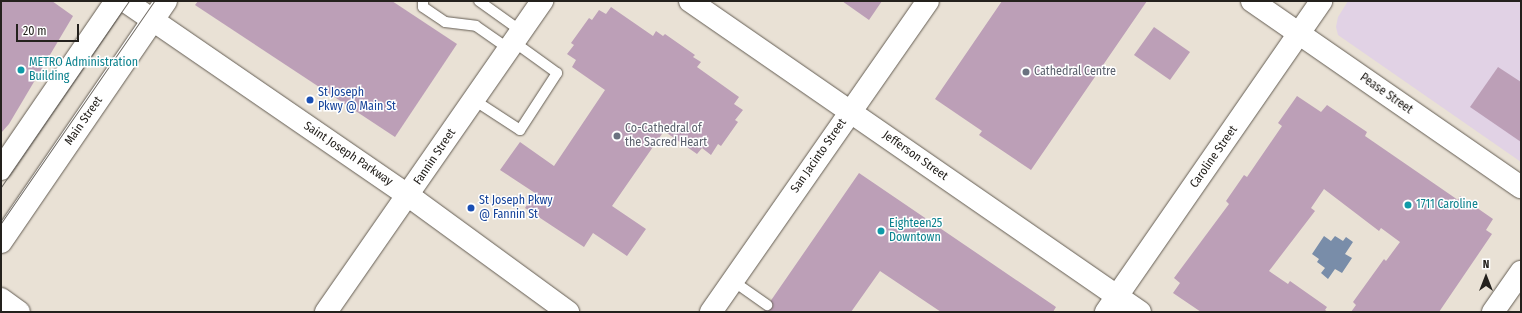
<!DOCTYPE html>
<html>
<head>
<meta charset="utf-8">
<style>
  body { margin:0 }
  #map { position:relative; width:1522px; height:313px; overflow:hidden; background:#e9e1d5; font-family:"Fira Sans Condensed",sans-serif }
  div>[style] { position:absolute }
  .commercial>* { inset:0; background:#e1d2e5 }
  .water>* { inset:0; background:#798da9 }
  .building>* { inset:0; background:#bc9fb7 }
  .roads { filter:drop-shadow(0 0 1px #645d53) drop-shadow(0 0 1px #645d53) }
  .service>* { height:10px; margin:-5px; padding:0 5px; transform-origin:5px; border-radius:5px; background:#fff }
  .tertiary>* { height:22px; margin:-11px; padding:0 11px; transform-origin:11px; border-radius:11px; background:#fff }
  .secondary>* { height:22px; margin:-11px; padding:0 11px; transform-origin:11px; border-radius:11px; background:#fff }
  .primary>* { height:22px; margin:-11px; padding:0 11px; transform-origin:11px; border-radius:11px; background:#fff }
  .tram>* { height:1px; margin:-0.5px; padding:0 0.5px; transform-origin:0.5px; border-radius:0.5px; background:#6f6a63 }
  .dots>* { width:11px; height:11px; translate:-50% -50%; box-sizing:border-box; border:2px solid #fff; border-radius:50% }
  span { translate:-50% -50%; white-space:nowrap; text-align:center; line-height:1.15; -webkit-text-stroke:3px #fff; paint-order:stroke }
  .culture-label { font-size:12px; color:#0d838f }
  .left { translate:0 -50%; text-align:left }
  .worship-label { font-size:12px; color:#5b616d }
  .transit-label { font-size:12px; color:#164399 }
  .street-label { font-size:12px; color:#24211d }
  .frame { position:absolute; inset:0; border:2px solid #24211d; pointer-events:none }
  .north { position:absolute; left:1466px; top:257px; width:40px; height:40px; -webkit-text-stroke:3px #fff; paint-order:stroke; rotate:0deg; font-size:11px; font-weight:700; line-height:16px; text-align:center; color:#24211d }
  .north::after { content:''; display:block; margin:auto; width:14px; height:18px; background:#24211d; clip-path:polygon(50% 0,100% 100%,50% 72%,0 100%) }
  .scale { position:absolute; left:16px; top:24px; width:63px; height:18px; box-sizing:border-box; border:2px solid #24211d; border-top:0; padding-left:5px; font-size:12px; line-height:14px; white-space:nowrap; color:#24211d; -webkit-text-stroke:3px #fff; paint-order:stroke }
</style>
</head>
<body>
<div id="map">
  <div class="commercial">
    <div style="clip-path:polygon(1348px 1px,1521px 1px,1521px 162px,1338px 35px,1336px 27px,1338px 17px)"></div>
  </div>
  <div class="water">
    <div style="clip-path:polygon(1324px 236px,1331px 241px,1335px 236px,1343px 241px,1346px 237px,1353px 242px,1345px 254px,1352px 258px,1342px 273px,1335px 269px,1328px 279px,1321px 273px,1325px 268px,1317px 262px,1319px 259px,1312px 254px)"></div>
  </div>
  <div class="building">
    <div style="clip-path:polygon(1px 1px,52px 1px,73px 16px,9px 124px,1px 133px)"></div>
    <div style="clip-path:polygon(198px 1px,392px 1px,457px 44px,395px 137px,195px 5px)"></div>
    <div style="clip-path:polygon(842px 1px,882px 1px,869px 20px)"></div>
    <div style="clip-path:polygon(1002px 1px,1147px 1px,1031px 170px,979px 135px,982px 131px,935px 99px)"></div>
    <div style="clip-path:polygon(611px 7px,653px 36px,656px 31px,663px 36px,665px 34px,695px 55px,693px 57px,701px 62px,697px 67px,739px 97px,734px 104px,743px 110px,735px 120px,738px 122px,721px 146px,718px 144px,711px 155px,702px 148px,697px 154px,664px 131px,612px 206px,646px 229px,627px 256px,593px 233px,584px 247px,525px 208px,535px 193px,500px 170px,520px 142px,554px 166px,605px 90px,572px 67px,576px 60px,567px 54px,574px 45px,571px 43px,589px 18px,592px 20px,599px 10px,606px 14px)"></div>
    <div style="clip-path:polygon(1154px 27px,1190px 52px,1170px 80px,1134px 55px)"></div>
    <div style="clip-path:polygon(1498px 67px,1521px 82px,1521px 142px,1470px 107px)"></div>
    <div style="clip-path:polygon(1297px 96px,1321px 112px,1327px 105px,1367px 132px,1365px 136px,1458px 200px,1460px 196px,1493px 219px,1486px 230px,1492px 234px,1439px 312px,1351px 312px,1356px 305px,1353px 302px,1384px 259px,1386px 261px,1400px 242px,1381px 228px,1379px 231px,1324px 189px,1311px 208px,1315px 211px,1269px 271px,1288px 284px,1290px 281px,1327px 307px,1325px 310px,1328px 312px,1201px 312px,1173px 293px,1180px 283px,1174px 278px,1229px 204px,1226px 201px,1244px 175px,1247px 177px,1282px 126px,1278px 123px)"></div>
    <div style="clip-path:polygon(859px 173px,1056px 307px,1053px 312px,941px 312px,880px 271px,851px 312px,763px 312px)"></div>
  </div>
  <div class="roads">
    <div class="service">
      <div style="left:423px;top:1px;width:6px;rotate:90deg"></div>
      <div style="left:423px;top:7px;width:27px;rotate:34deg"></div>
      <div style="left:445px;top:22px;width:31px;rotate:7deg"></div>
      <div style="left:476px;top:26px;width:40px;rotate:34.9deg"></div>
      <div style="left:479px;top:1px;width:52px;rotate:35.5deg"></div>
      <div style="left:474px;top:100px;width:55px;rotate:33.1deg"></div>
      <div style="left:520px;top:130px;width:68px;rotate:-57deg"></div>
      <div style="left:557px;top:73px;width:53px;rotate:-144.2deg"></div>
      <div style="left:733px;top:281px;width:42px;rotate:35.2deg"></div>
    </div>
    <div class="tertiary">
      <div style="left:125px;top:1px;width:345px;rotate:34.5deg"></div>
      <div style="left:409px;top:196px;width:197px;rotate:36.1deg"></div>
      <div style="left:690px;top:1px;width:547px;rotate:34.65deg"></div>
      <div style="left:1252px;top:1px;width:327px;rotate:34.7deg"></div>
      <div style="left:1106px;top:312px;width:378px;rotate:-55.3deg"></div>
      <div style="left:1493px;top:312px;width:49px;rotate:-55deg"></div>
    </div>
    <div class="secondary">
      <div style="left:1px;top:169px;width:204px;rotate:-55.6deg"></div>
      <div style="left:1px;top:242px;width:292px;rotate:-55.6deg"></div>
      <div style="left:1px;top:299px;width:22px;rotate:36deg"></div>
    </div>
    <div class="primary">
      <div style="left:326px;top:312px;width:379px;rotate:-55.2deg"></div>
      <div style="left:711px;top:312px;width:379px;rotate:-55.1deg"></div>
    </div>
  </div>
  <div class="tram">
    <div style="left:1px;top:187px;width:226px;rotate:-55.5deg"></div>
    <div style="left:1px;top:223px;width:270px;rotate:-55.4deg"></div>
  </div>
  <div class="dots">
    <div style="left:21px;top:70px;background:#0f9aa8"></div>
    <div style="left:1026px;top:72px;background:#6b7280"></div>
    <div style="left:310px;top:100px;background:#1a4fb4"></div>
    <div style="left:617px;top:136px;background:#6b7280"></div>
    <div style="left:1408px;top:205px;background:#0f9aa8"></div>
    <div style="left:471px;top:208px;background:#1a4fb4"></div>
    <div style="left:881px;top:231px;background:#0f9aa8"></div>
  </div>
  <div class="culture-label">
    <span class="left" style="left:29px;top:70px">METRO Administration<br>Building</span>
    <span class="left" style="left:1416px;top:205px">1711 Caroline</span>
    <span class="left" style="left:889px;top:231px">Eighteen25<br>Downtown</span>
  </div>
  <div class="worship-label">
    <span class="left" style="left:1034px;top:72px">Cathedral Centre</span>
    <span class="left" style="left:625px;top:136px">Co-Cathedral of<br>the Sacred Heart</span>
  </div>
  <div class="transit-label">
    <span class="left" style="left:318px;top:100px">St Joseph<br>Pkwy @ Main St</span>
    <span class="left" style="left:479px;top:208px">St Joseph Pkwy<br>@ Fannin St</span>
  </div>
  <div class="street-label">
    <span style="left:1386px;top:94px;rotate:35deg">Pease Street</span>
    <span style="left:84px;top:121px;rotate:-55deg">Main Street</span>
    <span style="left:348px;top:154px;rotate:34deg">Saint Joseph Parkway</span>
    <span style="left:819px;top:156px;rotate:-55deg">San Jacinto Street</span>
    <span style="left:915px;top:156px;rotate:35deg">Jefferson Street</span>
    <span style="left:435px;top:157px;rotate:-56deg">Fannin Street</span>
    <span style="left:1214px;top:157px;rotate:-55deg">Caroline Street</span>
  </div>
  <div class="frame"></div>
  <div class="north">N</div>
  <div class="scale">20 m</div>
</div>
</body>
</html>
